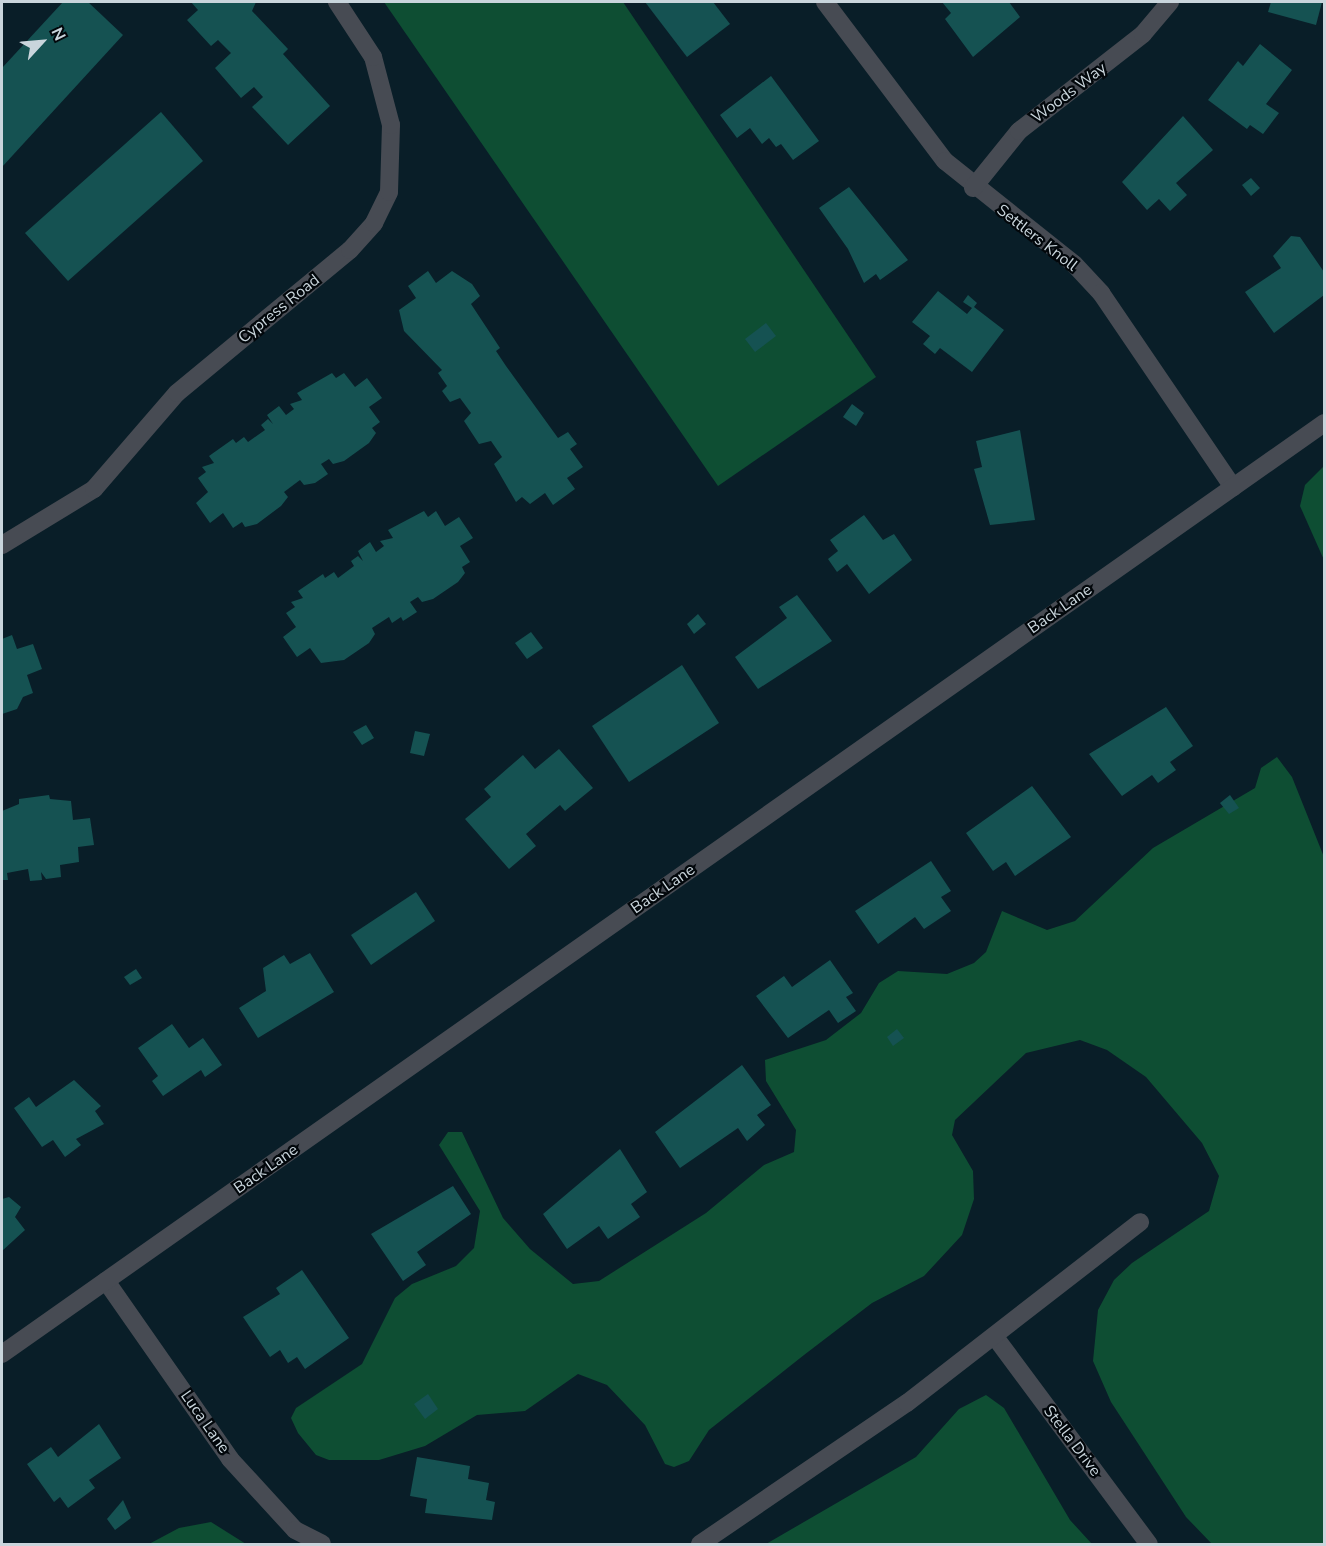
<!DOCTYPE html>
<html>
<head>
<meta charset="utf-8">
<style>
  body { margin:0 }
  #map { position:relative; width:1326px; height:1546px; overflow:hidden; background:#091e28; font-family:"Nunito Sans",sans-serif }
  div>[style] { position:absolute }
  .green>* { inset:0; background:#0e4e33 }
  .building>* { inset:0; background:#155252 }
  .minor>* { height:18px; margin:-9px; padding:0 9px; transform-origin:9px; border-radius:9px; background:#474b53 }
  span { translate:-50% -50%; white-space:nowrap; text-align:center; line-height:1.15; -webkit-text-stroke:4.5px #02070b; paint-order:stroke }
  .street-label { font-size:16px; color:#c9d5dc }
  .frame { position:absolute; inset:0; border:3px solid #c9d5dc; pointer-events:none }
  .north { position:absolute; left:12px; top:12px; width:60px; height:60px; -webkit-text-stroke:4px #02070b; paint-order:stroke; rotate:64deg; font-size:16px; font-weight:700; line-height:24px; text-align:center; color:#c9d5dc }
  .north::after { content:''; display:block; margin:auto; width:21px; height:27px; background:#c9d5dc; clip-path:polygon(50% 0,100% 100%,50% 72%,0 100%) }
</style>
</head>
<body>
<div id="map">
  <div class="green">
    <div style="clip-path:polygon(384px 2px,623px 2px,876px 377px,718px 486px)"></div>
    <div style="clip-path:polygon(1324px 466px,1324px 560px,1300px 506px,1305px 485px)"></div>
    <div style="clip-path:polygon(1277px 757px,1292px 777px,1324px 857px,1324px 1544px,1212px 1544px,1186px 1517px,1111px 1402px,1093px 1361px,1098px 1310px,1114px 1280px,1132px 1263px,1209px 1211px,1219px 1176px,1202px 1143px,1146px 1077px,1107px 1050px,1080px 1040px,1026px 1053px,955px 1120px,952px 1135px,973px 1171px,974px 1199px,962px 1235px,924px 1276px,872px 1303px,804px 1355px,709px 1430px,689px 1461px,674px 1467px,665px 1464px,645px 1425px,607px 1385px,578px 1374px,525px 1411px,477px 1415px,425px 1446px,379px 1460px,329px 1460px,316px 1455px,298px 1433px,291px 1418px,296px 1408px,362px 1364px,395px 1298px,412px 1284px,456px 1266px,474px 1248px,480px 1211px,439px 1145px,448px 1132px,462px 1132px,503px 1218px,530px 1249px,573px 1284px,599px 1281px,706px 1213px,764px 1165px,794px 1152px,796px 1130px,766px 1081px,765px 1060px,826px 1040px,861px 1013px,879px 983px,898px 971px,947px 974px,974px 963px,986px 952px,1002px 911px,1047px 930px,1075px 921px,1153px 848px,1255px 788px,1261px 768px)"></div>
    <div style="clip-path:polygon(986px 1395px,1004px 1408px,1070px 1520px,1092px 1544px,766px 1544px,916px 1457px,959px 1409px)"></div>
    <div style="clip-path:polygon(211px 1522px,246px 1544px,149px 1544px,179px 1528px)"></div>
  </div>
  <div class="building">
    <div style="clip-path:polygon(63px 2px,88px 2px,123px 35px,2px 167px,2px 68px)"></div>
    <div style="clip-path:polygon(191px 2px,256px 2px,252px 11px,288px 49px,283px 54px,330px 106px,288px 145px,252px 107px,263px 97px,254px 87px,241px 98px,215px 68px,231px 53px,218px 40px,211px 46px,187px 20px,198px 10px)"></div>
    <div style="clip-path:polygon(645px 2px,713px 2px,730px 24px,687px 57px)"></div>
    <div style="clip-path:polygon(942px 2px,1009px 2px,1020px 17px,973px 57px,945px 19px,951px 13px)"></div>
    <div style="clip-path:polygon(1271px 2px,1322px 2px,1316px 25px,1268px 12px)"></div>
    <div style="clip-path:polygon(1260px 44px,1292px 70px,1266px 104px,1279px 113px,1263px 134px,1250px 125px,1247px 129px,1208px 100px,1238px 61px,1243px 66px)"></div>
    <div style="clip-path:polygon(771px 76px,819px 141px,793px 160px,781px 144px,776px 147px,769px 138px,762px 144px,750px 128px,737px 138px,720px 115px)"></div>
    <div style="clip-path:polygon(161px 112px,203px 161px,68px 281px,25px 233px)"></div>
    <div style="clip-path:polygon(1183px 116px,1213px 150px,1176px 183px,1187px 195px,1170px 211px,1159px 199px,1147px 210px,1122px 182px)"></div>
    <div style="clip-path:polygon(1251px 178px,1260px 188px,1251px 196px,1242px 185px)"></div>
    <div style="clip-path:polygon(849px 187px,908px 260px,880px 280px,876px 274px,864px 283px,848px 249px,819px 208px)"></div>
    <div style="clip-path:polygon(1291px 236px,1300px 237px,1324px 272px,1324px 295px,1274px 333px,1245px 292px,1281px 268px,1273px 256px)"></div>
    <div style="clip-path:polygon(428px 271px,436px 283px,452px 271px,472px 284px,480px 296px,471px 304px,500px 348px,496px 351px,506px 366px,558px 438px,568px 432px,577px 444px,570px 449px,583px 467px,567px 478px,575px 489px,553px 505px,545px 493px,530px 504px,522px 497px,516px 502px,494px 464px,502px 457px,491px 441px,479px 444px,464px 421px,471px 413px,460px 398px,450px 402px,442px 391px,447px 386px,438px 373px,442px 370px,404px 331px,399px 310px,416px 298px,408px 286px)"></div>
    <div style="clip-path:polygon(938px 291px,967px 314px,972px 308px,963px 302px,968px 295px,977px 303px,974px 307px,1004px 330px,972px 372px,940px 348px,935px 354px,923px 344px,930px 336px,912px 322px)"></div>
    <div style="clip-path:polygon(766px 323px,776px 336px,755px 352px,745px 339px)"></div>
    <div style="clip-path:polygon(332px 373px,336px 378px,344px 373px,355px 387px,367px 378px,382px 398px,369px 407px,380px 422px,372px 428px,376px 433px,369px 443px,344px 461px,333px 464px,329px 459px,321px 464px,328px 474px,315px 483px,304px 485px,300px 480px,284px 492px,288px 497px,281px 506px,257px 524px,245px 527px,242px 522px,233px 528px,223px 513px,210px 523px,196px 503px,208px 492px,198px 478px,206px 472px,202px 467px,214px 463px,209px 456px,233px 439px,236px 443px,244px 437px,248px 442px,265px 430px,261px 425px,268px 419px,273px 424px,267px 415px,279px 406px,286px 415px,294px 409px,290px 404px,302px 400px,297px 393px)"></div>
    <div style="clip-path:polygon(852px 404px,864px 413px,856px 426px,843px 417px)"></div>
    <div style="clip-path:polygon(1020px 430px,1035px 520px,990px 525px,974px 469px,982px 467px,976px 441px)"></div>
    <div style="clip-path:polygon(424px 511px,428px 517px,436px 511px,445px 526px,459px 517px,473px 538px,460px 546px,470px 562px,462px 567px,465px 573px,458px 582px,433px 599px,422px 602px,418px 597px,410px 602px,417px 612px,403px 621px,401px 617px,392px 623px,389px 617px,372px 628px,375px 634px,369px 643px,344px 660px,321px 663px,310px 648px,297px 657px,283px 637px,296px 627px,286px 613px,295px 607px,291px 602px,303px 598px,298px 591px,323px 574px,325px 578px,334px 572px,338px 578px,354px 566px,351px 561px,358px 556px,363px 561px,358px 551px,370px 542px,376px 552px,384px 546px,380px 541px,393px 538px,388px 530px)"></div>
    <div style="clip-path:polygon(864px 515px,883px 540px,894px 534px,912px 560px,869px 594px,847px 564px,837px 572px,828px 559px,838px 551px,830px 540px)"></div>
    <div style="clip-path:polygon(797px 595px,832px 641px,758px 689px,735px 657px,787px 618px,779px 607px)"></div>
    <div style="clip-path:polygon(698px 614px,706px 624px,694px 634px,687px 624px)"></div>
    <div style="clip-path:polygon(531px 632px,543px 648px,527px 659px,515px 643px)"></div>
    <div style="clip-path:polygon(12px 635px,17px 649px,33px 644px,42px 669px,27px 675px,33px 693px,23px 697px,17px 709px,2px 714px,2px 639px)"></div>
    <div style="clip-path:polygon(682px 665px,719px 723px,629px 782px,592px 726px)"></div>
    <div style="clip-path:polygon(1166px 707px,1193px 746px,1170px 762px,1176px 770px,1158px 783px,1152px 775px,1122px 796px,1089px 754px)"></div>
    <div style="clip-path:polygon(366px 725px,374px 738px,362px 745px,353px 732px)"></div>
    <div style="clip-path:polygon(415px 731px,430px 734px,424px 756px,410px 753px)"></div>
    <div style="clip-path:polygon(559px 749px,593px 788px,565px 811px,560px 805px,526px 834px,536px 846px,509px 869px,465px 819px,491px 797px,484px 789px,523px 755px,535px 769px)"></div>
    <div style="clip-path:polygon(1032px 786px,1071px 837px,1015px 876px,1006px 862px,993px 871px,966px 833px)"></div>
    <div style="clip-path:polygon(49px 795px,50px 799px,71px 801px,73px 820px,90px 818px,94px 845px,78px 847px,79px 862px,60px 865px,61px 877px,46px 879px,41px 872px,42px 880px,30px 881px,28px 869px,7px 873px,8px 880px,2px 880px,2px 811px,19px 804px,19px 799px)"></div>
    <div style="clip-path:polygon(1230px 795px,1239px 808px,1229px 814px,1220px 803px)"></div>
    <div style="clip-path:polygon(931px 861px,951px 891px,941px 897px,951px 911px,924px 929px,915px 917px,878px 944px,855px 911px)"></div>
    <div style="clip-path:polygon(416px 892px,435px 921px,371px 965px,351px 935px)"></div>
    <div style="clip-path:polygon(310px 953px,334px 992px,258px 1038px,239px 1008px,266px 991px,263px 968px,284px 955px,290px 964px)"></div>
    <div style="clip-path:polygon(830px 960px,853px 993px,846px 997px,856px 1011px,838px 1023px,829px 1010px,788px 1038px,756px 996px,784px 976px,792px 987px)"></div>
    <div style="clip-path:polygon(136px 969px,142px 978px,130px 985px,124px 977px)"></div>
    <div style="clip-path:polygon(172px 1024px,189px 1048px,203px 1038px,222px 1065px,205px 1077px,201px 1070px,163px 1096px,152px 1081px,158px 1076px,138px 1048px)"></div>
    <div style="clip-path:polygon(897px 1029px,904px 1038px,893px 1046px,887px 1037px)"></div>
    <div style="clip-path:polygon(742px 1065px,771px 1105px,757px 1115px,765px 1125px,747px 1141px,738px 1128px,680px 1168px,655px 1132px)"></div>
    <div style="clip-path:polygon(74px 1080px,101px 1106px,95px 1111px,104px 1124px,76px 1139px,81px 1145px,65px 1157px,53px 1140px,42px 1147px,14px 1108px,29px 1097px,36px 1107px)"></div>
    <div style="clip-path:polygon(620px 1149px,647px 1192px,631px 1204px,640px 1217px,608px 1239px,599px 1226px,567px 1249px,543px 1214px)"></div>
    <div style="clip-path:polygon(453px 1186px,471px 1214px,417px 1252px,426px 1265px,403px 1281px,371px 1234px)"></div>
    <div style="clip-path:polygon(9px 1197px,21px 1207px,15px 1217px,25px 1230px,2px 1251px,2px 1199px)"></div>
    <div style="clip-path:polygon(302px 1270px,349px 1338px,305px 1369px,297px 1357px,288px 1363px,280px 1350px,270px 1357px,243px 1317px,280px 1294px,276px 1288px)"></div>
    <div style="clip-path:polygon(428px 1394px,438px 1409px,425px 1419px,414px 1404px)"></div>
    <div style="clip-path:polygon(99px 1424px,121px 1458px,89px 1480px,95px 1488px,68px 1508px,60px 1497px,54px 1502px,27px 1464px,51px 1447px,58px 1457px)"></div>
    <div style="clip-path:polygon(417px 1457px,470px 1466px,468px 1479px,489px 1483px,486px 1500px,495px 1502px,492px 1520px,425px 1513px,427px 1499px,410px 1496px)"></div>
    <div style="clip-path:polygon(123px 1500px,131px 1518px,115px 1530px,107px 1519px)"></div>
  </div>
  <div class="minor">
    <div style="left:825px;top:2px;width:199px;rotate:53deg"></div>
    <div style="left:945px;top:161px;width:165px;rotate:38.6deg"></div>
    <div style="left:1074px;top:264px;width:40px;rotate:47deg"></div>
    <div style="left:1101px;top:293px;width:235px;rotate:55.8deg"></div>
    <div style="left:973px;top:188px;width:73px;rotate:-51.1deg"></div>
    <div style="left:1019px;top:131px;width:157px;rotate:-38deg"></div>
    <div style="left:1143px;top:34px;width:42px;rotate:-49.8deg"></div>
    <div style="left:2px;top:545px;width:108px;rotate:-31.3deg"></div>
    <div style="left:94px;top:489px;width:127px;rotate:-49.2deg"></div>
    <div style="left:177px;top:393px;width:224px;rotate:-39.6deg"></div>
    <div style="left:350px;top:250px;width:36px;rotate:-48deg"></div>
    <div style="left:374px;top:223px;width:34px;rotate:-64deg"></div>
    <div style="left:389px;top:192px;width:67px;rotate:-88.3deg"></div>
    <div style="left:391px;top:125px;width:70px;rotate:-104.8deg"></div>
    <div style="left:373px;top:57px;width:66px;rotate:-123.2deg"></div>
    <div style="left:106px;top:1281px;width:217px;rotate:55.1deg"></div>
    <div style="left:230px;top:1459px;width:96px;rotate:47.5deg"></div>
    <div style="left:295px;top:1530px;width:30px;rotate:27deg"></div>
    <div style="left:995px;top:1337px;width:258px;rotate:53.4deg"></div>
    <div style="left:2px;top:1354px;width:1617px;rotate:-35.15deg"></div>
    <div style="left:700px;top:1544px;width:250px;rotate:-34.3deg"></div>
    <div style="left:907px;top:1403px;width:295px;rotate:-37.8deg"></div>
  </div>
  <div class="street-label">
    <span style="left:1069px;top:93px;rotate:-37deg">Woods Way</span>
    <span style="left:1037px;top:238px;rotate:38deg">Settlers Knoll</span>
    <span style="left:279px;top:309px;rotate:-39deg">Cypress Road</span>
    <span style="left:1060px;top:609px;rotate:-35deg">Back Lane</span>
    <span style="left:663px;top:889px;rotate:-35deg">Back Lane</span>
    <span style="left:266px;top:1169px;rotate:-35deg">Back Lane</span>
    <span style="left:205px;top:1422px;rotate:55deg">Luca Lane</span>
    <span style="left:1072px;top:1441px;rotate:53deg">Stella Drive</span>
  </div>
  <div class="frame"></div>
  <div class="north">N</div>
</div>
</body>
</html>
